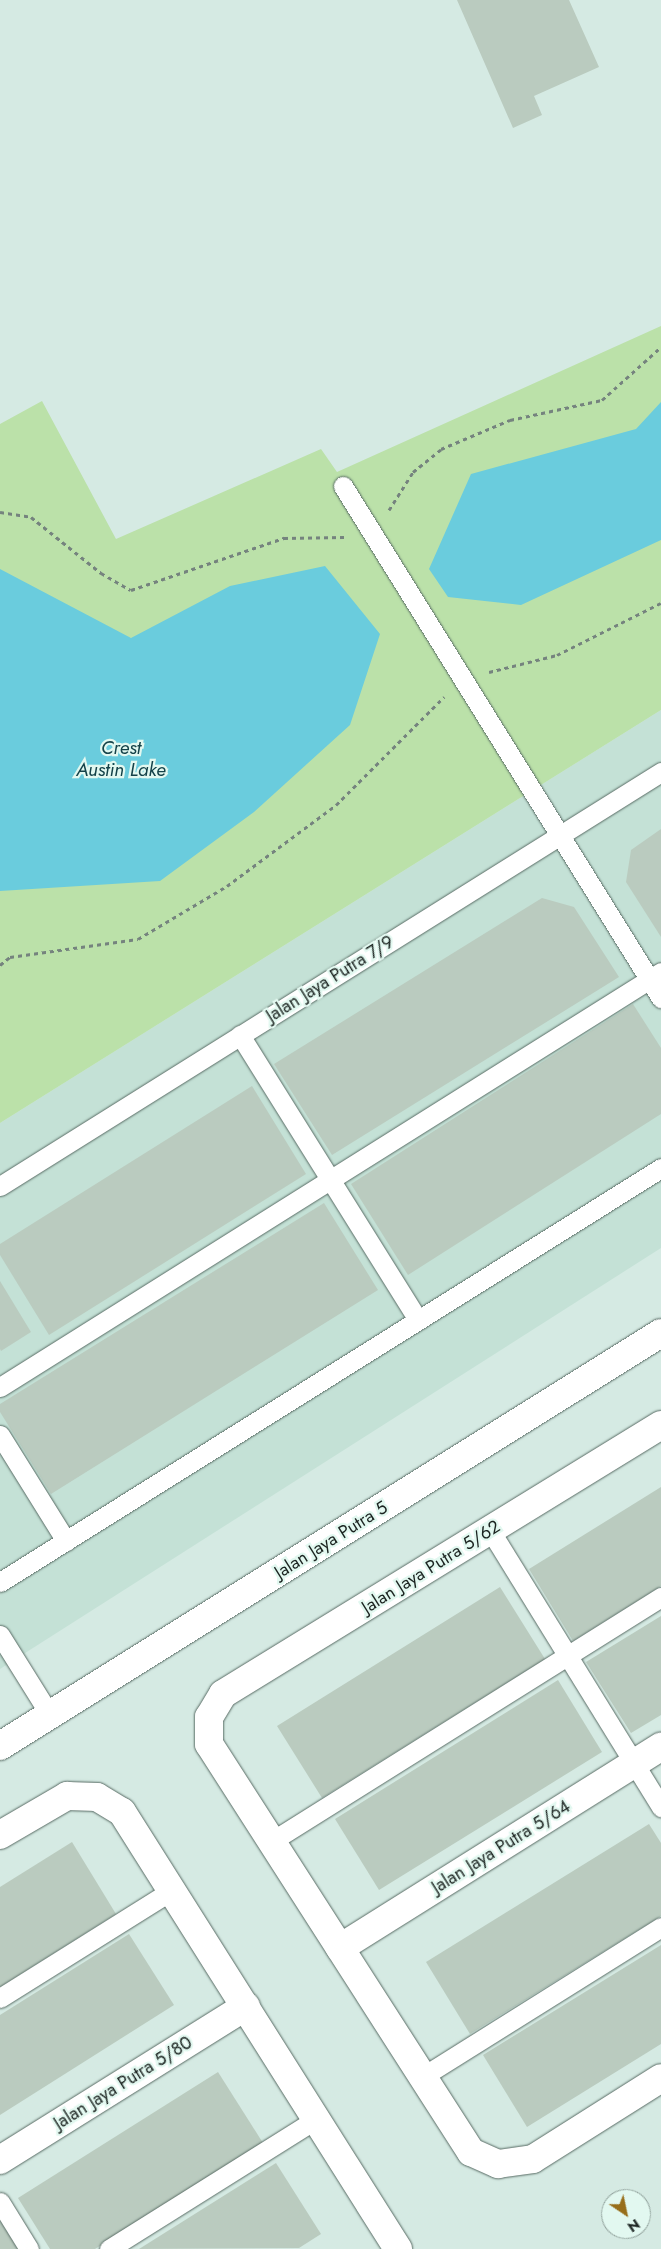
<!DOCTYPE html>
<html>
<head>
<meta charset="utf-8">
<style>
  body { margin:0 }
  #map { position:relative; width:661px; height:2249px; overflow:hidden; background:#d5eae3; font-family:Jost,sans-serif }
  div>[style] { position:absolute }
  .built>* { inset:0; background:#c4e1d6 }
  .green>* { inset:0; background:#bbe1a9 }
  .water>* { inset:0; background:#6accdd }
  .building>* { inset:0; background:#bacbbf }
  .path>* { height:3px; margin-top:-1.5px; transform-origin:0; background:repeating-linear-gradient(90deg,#75837e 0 4px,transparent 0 8px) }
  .roads { filter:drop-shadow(0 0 1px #586b64) drop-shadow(0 0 1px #586b64) }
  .lane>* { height:19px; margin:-9.5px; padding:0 9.5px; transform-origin:9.5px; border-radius:9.5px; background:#fff }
  .street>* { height:28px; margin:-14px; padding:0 14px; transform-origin:14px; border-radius:14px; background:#fff }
  .secondary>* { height:28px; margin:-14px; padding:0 14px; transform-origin:14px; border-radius:14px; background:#fff }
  span { translate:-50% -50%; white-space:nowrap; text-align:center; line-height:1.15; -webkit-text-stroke:4.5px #e2f8f0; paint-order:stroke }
  .street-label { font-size:18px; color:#1b2320 }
  .water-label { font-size:19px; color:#144249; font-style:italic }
  .north { position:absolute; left:601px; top:2189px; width:50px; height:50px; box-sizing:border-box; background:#e2f8f0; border:1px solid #92a39d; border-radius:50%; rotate:146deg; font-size:14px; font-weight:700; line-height:20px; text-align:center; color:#1b2320 }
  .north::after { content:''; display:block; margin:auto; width:18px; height:22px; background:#976e1a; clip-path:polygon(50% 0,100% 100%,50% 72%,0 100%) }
</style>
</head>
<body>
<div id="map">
  <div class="built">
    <div style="clip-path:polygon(661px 710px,661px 1248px,0 1669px,0 1123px)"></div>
  </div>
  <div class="green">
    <div style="clip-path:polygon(661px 326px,661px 710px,0 1123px,0 424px,42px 401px,116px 539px,321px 449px,337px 472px)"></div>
  </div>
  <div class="water">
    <div style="clip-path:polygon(661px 402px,661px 540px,521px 605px,448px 597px,429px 569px,471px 474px,636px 429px)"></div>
    <div style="clip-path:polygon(325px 566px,380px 634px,350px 725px,254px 812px,160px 881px,0 891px,0 569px,131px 638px,230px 586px)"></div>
  </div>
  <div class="building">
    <div style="clip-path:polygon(457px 0,569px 0,599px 67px,534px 96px,542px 115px,513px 128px)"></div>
    <div style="clip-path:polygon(661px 829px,661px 937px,626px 882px,631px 850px)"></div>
    <div style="clip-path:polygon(542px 898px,574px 907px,619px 977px,332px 1155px,274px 1064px)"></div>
    <div style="clip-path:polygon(633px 1004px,661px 1048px,661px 1114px,408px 1275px,351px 1184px)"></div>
    <div style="clip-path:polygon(252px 1086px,306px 1174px,49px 1335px,0 1255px,0 1244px)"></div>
    <div style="clip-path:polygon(324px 1203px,378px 1290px,51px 1494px,0 1412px,0 1404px)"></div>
    <div style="clip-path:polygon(0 1281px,31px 1332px,1px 1351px,0 1349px)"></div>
    <div style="clip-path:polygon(661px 1487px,661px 1586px,573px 1641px,529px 1569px)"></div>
    <div style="clip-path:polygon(500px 1587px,545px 1659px,322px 1798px,277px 1726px)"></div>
    <div style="clip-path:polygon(661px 1616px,661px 1715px,631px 1733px,586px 1662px)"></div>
    <div style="clip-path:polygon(558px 1680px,602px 1752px,379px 1890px,335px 1819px)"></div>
    <div style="clip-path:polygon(649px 1824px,661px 1843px,661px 1916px,470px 2034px,426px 1962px)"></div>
    <div style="clip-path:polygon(72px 1842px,116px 1914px,0 1987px,0 1887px)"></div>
    <div style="clip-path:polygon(129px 1934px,174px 2005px,0 2115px,0 2015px)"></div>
    <div style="clip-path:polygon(661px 1945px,661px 2044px,527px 2127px,483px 2055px)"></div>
    <div style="clip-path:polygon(218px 2072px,263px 2143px,95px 2249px,50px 2249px,18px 2198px)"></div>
    <div style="clip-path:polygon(276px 2163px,321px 2234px,299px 2248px,139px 2249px)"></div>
    <div style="clip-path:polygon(0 2220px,18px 2249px,0 2249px)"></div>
  </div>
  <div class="path">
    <div style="left:389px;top:510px;width:45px;rotate:-57.7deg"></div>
    <div style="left:413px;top:472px;width:36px;rotate:-39deg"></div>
    <div style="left:441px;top:449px;width:75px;rotate:-22.8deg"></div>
    <div style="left:510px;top:420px;width:94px;rotate:-12.3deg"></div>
    <div style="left:602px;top:400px;width:79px;rotate:-41.9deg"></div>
    <div style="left:0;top:512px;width:31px;rotate:9deg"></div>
    <div style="left:31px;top:517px;width:90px;rotate:38.7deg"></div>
    <div style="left:101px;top:573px;width:34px;rotate:30deg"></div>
    <div style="left:131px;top:590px;width:162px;rotate:-18.8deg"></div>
    <div style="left:284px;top:538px;width:60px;rotate:-1deg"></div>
    <div style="left:489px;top:672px;width:70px;rotate:-14deg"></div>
    <div style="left:557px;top:655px;width:116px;rotate:-26.6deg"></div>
    <div style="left:0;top:965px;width:13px;rotate:-39deg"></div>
    <div style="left:10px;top:957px;width:129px;rotate:-8deg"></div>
    <div style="left:138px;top:939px;width:104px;rotate:-30.8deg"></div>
    <div style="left:227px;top:886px;width:136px;rotate:-36.6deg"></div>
    <div style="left:336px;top:805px;width:153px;rotate:-45deg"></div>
  </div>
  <div class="roads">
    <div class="lane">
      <div style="left:343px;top:486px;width:603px;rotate:58.16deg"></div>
      <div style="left:240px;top:1035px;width:336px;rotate:58deg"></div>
      <div style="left:0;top:1186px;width:780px;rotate:-32.06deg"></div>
      <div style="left:0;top:1387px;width:780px;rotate:-32.12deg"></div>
      <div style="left:0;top:1435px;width:125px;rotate:58.1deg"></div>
      <div style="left:490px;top:1530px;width:326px;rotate:58.3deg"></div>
      <div style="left:0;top:1582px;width:780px;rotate:-32.06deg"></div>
      <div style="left:0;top:1635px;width:94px;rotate:58deg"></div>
      <div style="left:272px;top:1841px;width:459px;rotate:-32.1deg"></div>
      <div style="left:0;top:1998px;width:203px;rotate:-32.1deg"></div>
      <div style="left:422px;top:2077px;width:282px;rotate:-32.1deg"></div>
      <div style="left:0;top:2202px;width:55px;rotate:58.3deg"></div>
      <div style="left:109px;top:2249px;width:244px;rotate:-32.1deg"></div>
    </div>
    <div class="street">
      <div style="left:661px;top:1425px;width:514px;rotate:148.44deg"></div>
      <div style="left:223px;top:1694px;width:27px;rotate:121deg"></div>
      <div style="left:209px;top:1717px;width:27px;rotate:90deg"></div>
      <div style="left:209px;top:1744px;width:485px;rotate:57.3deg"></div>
      <div style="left:471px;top:2152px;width:30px;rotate:24deg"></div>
      <div style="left:498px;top:2164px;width:35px;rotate:-8deg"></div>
      <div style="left:533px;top:2159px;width:151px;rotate:-32.3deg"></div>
      <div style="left:0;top:1835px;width:78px;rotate:-30.2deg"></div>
      <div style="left:67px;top:1796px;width:30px;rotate:2deg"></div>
      <div style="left:97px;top:1797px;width:29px;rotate:31deg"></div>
      <div style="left:122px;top:1812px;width:517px;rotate:57.72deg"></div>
      <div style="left:340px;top:1948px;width:379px;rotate:-32.1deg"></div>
      <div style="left:0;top:2160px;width:290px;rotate:-32deg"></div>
    </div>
    <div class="secondary">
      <div style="left:0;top:1746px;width:779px;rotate:-32deg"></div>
    </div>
  </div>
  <div class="street-label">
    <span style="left:330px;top:979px;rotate:-32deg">Jalan Jaya Putra 7/9</span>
    <span style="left:331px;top:1540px;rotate:-32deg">Jalan Jaya Putra 5</span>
    <span style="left:431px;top:1567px;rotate:-32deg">Jalan Jaya Putra 5/62</span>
    <span style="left:501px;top:1847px;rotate:-32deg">Jalan Jaya Putra 5/64</span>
    <span style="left:123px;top:2083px;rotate:-32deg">Jalan Jaya Putra 5/80</span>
  </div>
  <div class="water-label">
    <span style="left:121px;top:759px">Crest<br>Austin Lake</span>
  </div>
  <div class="north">N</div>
</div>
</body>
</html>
